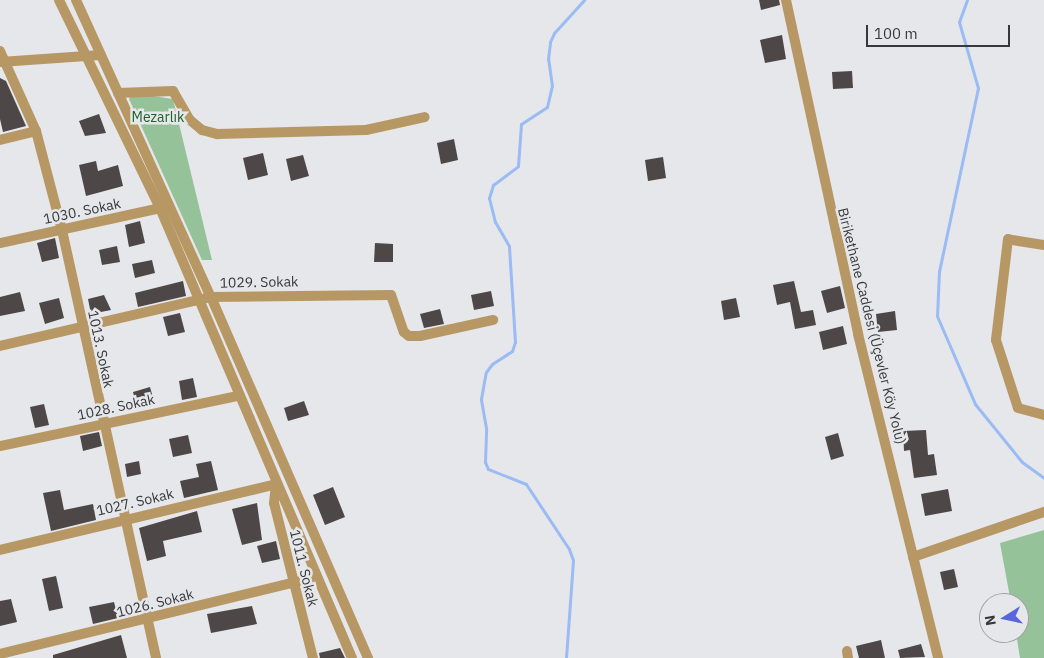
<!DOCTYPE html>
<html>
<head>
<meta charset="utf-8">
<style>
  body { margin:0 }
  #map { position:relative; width:1044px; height:658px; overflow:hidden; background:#e6e7eb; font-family:"IBM Plex Sans",sans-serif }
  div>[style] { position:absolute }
  .green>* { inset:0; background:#95c299 }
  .stream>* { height:3px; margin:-1.5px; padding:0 1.5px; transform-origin:1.5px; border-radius:1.5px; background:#9abbf4 }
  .building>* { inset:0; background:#4d4847 }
  .minor>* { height:10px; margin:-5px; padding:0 5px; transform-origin:5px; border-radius:5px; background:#b79865 }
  span { translate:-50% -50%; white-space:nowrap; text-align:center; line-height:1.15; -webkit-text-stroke:5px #e6e7eb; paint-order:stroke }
  .park-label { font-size:14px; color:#1a6229 }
  .street-label { font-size:14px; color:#373839 }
  .north { position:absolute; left:979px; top:593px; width:50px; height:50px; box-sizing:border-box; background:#e6e7eb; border:1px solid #a0a1a4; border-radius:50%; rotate:260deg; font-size:14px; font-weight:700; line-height:20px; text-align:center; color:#373839 }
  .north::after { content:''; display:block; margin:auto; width:18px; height:22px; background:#5965dc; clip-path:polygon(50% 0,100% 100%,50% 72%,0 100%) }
  .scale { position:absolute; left:866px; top:25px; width:144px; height:22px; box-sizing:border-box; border:2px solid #373839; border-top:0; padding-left:6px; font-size:15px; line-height:18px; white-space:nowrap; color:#373839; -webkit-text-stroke:4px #e6e7eb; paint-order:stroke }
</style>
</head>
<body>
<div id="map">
  <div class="green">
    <div style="clip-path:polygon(133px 93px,173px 99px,212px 260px,202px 260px,129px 99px)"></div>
    <div style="clip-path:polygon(1044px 530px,1044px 658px,1020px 658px,1016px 633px,1019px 633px,1019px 603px,1011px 603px,1000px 543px)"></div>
  </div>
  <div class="stream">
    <div style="left:967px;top:0;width:23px;rotate:110deg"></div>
    <div style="left:959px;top:22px;width:69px;rotate:73.9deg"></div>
    <div style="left:978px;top:88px;width:187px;rotate:102deg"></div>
    <div style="left:939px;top:271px;width:45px;rotate:92.5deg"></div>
    <div style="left:937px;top:316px;width:96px;rotate:66.6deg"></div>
    <div style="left:975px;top:404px;width:75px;rotate:51deg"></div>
    <div style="left:1022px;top:462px;width:27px;rotate:36deg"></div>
    <div style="left:566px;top:658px;width:98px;rotate:-85.9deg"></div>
    <div style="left:573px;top:560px;width:12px;rotate:-110deg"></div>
    <div style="left:569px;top:549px;width:78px;rotate:-123.5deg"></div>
    <div style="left:526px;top:484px;width:41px;rotate:-158.5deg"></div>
    <div style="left:488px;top:469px;width:8px;rotate:-113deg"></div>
    <div style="left:485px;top:462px;width:34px;rotate:-88deg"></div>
    <div style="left:486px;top:428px;width:29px;rotate:-100deg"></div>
    <div style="left:481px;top:399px;width:27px;rotate:-80deg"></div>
    <div style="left:486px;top:372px;width:10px;rotate:-53deg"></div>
    <div style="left:492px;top:364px;width:24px;rotate:-33deg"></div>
    <div style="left:512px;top:351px;width:9px;rotate:-72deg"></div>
    <div style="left:515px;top:342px;width:96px;rotate:-93.6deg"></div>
    <div style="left:509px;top:246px;width:28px;rotate:-120deg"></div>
    <div style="left:495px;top:222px;width:25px;rotate:-104deg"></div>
    <div style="left:489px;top:198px;width:14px;rotate:-73deg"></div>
    <div style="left:493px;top:185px;width:31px;rotate:-37deg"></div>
    <div style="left:518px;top:166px;width:42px;rotate:-85.9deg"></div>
    <div style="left:521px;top:124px;width:31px;rotate:-33deg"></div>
    <div style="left:547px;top:107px;width:22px;rotate:-77deg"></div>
    <div style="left:552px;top:86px;width:27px;rotate:-98deg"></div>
    <div style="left:548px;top:59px;width:17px;rotate:-83deg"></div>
    <div style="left:550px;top:42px;width:10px;rotate:-66deg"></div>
    <div style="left:554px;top:33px;width:45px;rotate:-47.7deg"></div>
  </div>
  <div class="building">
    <div style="clip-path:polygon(759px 0,779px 0,780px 5px,761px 10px)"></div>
    <div style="clip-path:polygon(782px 35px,786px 59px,765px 63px,760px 40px)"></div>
    <div style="clip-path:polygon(852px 71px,853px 88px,833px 89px,832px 72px)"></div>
    <div style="clip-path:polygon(0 78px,6px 81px,26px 126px,3px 132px,0 119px)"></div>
    <div style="clip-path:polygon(99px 114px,106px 133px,85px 136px,79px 121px)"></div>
    <div style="clip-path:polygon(454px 139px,458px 160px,441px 164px,437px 143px)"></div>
    <div style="clip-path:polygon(263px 153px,268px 175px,248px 180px,243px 158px)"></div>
    <div style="clip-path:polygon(303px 155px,309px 176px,291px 181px,286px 159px)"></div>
    <div style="clip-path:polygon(663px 157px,666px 178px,648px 181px,645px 160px)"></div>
    <div style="clip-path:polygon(96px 161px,98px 171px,118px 165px,123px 186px,86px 196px,79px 165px)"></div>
    <div style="clip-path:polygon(140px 221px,145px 243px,129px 247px,125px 225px)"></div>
    <div style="clip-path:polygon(55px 238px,59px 258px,42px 262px,37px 243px)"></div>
    <div style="clip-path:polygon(375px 243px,393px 244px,393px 262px,374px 262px)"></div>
    <div style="clip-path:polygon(117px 246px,120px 262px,102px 265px,99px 250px)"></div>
    <div style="clip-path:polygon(152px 260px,155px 273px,135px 278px,132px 264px)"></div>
    <div style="clip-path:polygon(183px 281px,186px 296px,138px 307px,135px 293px)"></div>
    <div style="clip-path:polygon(794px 281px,801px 312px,813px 310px,816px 325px,795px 329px,790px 302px,777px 305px,773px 285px)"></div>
    <div style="clip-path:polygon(840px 286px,845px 308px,827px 313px,821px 291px)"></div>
    <div style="clip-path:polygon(491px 291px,494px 306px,474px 310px,471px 295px)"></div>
    <div style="clip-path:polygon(20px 292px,25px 311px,0 316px,0 297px)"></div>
    <div style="clip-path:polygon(104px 295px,111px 310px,91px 314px,88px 299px)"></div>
    <div style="clip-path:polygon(59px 298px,64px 318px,45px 324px,39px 303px)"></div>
    <div style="clip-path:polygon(736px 298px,740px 317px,724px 320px,721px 301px)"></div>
    <div style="clip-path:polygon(440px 309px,444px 324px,424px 328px,420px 314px)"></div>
    <div style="clip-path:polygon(895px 311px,897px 330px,878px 332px,876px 314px)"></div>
    <div style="clip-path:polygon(180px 313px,185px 332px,168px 336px,163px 317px)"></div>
    <div style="clip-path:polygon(843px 326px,847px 344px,823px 350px,819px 332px)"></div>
    <div style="clip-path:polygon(193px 378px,197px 397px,182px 400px,179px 381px)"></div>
    <div style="clip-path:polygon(150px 387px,155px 405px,137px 409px,133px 392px)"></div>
    <div style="clip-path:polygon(304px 401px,309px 415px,288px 421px,284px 408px)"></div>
    <div style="clip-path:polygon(44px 404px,49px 425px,35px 428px,30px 407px)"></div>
    <div style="clip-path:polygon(926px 430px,928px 455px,934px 454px,937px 475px,914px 478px,910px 450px,904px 451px,903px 431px)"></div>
    <div style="clip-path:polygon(99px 432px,102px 446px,83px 451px,80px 436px)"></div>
    <div style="clip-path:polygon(838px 433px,844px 456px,831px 460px,825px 437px)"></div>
    <div style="clip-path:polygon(188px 435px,192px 453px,173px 457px,169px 439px)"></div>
    <div style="clip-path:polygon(139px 461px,141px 474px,127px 477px,125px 464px)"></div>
    <div style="clip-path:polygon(211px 461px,218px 490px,184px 498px,180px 481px,199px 477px,196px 464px)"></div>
    <div style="clip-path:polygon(333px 487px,345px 517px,325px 525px,313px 495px)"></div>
    <div style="clip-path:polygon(948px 489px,952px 511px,925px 516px,921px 494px)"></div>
    <div style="clip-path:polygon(60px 490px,64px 510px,93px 504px,96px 520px,51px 531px,43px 493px)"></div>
    <div style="clip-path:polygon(257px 503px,262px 540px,242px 545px,232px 509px)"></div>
    <div style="clip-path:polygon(197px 511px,202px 532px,163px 541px,166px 556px,147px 561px,139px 528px)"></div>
    <div style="clip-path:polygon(276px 541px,280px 559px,262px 563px,257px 546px)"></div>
    <div style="clip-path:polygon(954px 569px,958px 587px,944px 590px,940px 572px)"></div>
    <div style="clip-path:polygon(56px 576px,63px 608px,49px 611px,42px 579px)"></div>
    <div style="clip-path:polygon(11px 599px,17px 622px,0 626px,0 601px)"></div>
    <div style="clip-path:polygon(114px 602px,118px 618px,93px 624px,89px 607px)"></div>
    <div style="clip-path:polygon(252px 606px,257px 624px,211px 633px,207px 614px)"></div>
    <div style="clip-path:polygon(121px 635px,127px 658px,53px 658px,53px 655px)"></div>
    <div style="clip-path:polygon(881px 640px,885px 658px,859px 658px,856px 646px)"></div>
    <div style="clip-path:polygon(921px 644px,925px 657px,900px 658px,898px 650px)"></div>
    <div style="clip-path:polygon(340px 648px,345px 658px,320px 658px,319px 653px)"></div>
  </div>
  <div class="minor">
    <div style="left:59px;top:0;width:231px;rotate:64.1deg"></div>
    <div style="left:160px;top:208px;width:489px;rotate:66.9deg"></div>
    <div style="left:76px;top:0;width:326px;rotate:65.6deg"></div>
    <div style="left:211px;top:297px;width:394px;rotate:66.5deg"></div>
    <div style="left:786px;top:0;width:342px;rotate:77.8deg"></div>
    <div style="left:858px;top:334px;width:334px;rotate:76.1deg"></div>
    <div style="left:0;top:51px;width:88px;rotate:65.8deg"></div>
    <div style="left:36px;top:131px;width:102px;rotate:75.3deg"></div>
    <div style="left:62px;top:230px;width:438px;rotate:77.6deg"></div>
    <div style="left:0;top:62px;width:101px;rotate:-4deg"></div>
    <div style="left:118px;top:93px;width:55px;rotate:-2.1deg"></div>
    <div style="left:173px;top:91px;width:34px;rotate:60deg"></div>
    <div style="left:190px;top:120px;width:16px;rotate:40deg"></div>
    <div style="left:202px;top:130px;width:16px;rotate:15deg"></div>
    <div style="left:217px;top:134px;width:149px;rotate:-1.5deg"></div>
    <div style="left:366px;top:130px;width:60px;rotate:-12.4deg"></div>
    <div style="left:0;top:140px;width:37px;rotate:-14deg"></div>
    <div style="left:0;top:243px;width:169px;rotate:-12.3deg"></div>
    <div style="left:1044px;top:245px;width:36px;rotate:-171deg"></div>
    <div style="left:1008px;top:239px;width:102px;rotate:96.8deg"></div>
    <div style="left:996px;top:340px;width:71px;rotate:72.1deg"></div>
    <div style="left:1018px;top:408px;width:27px;rotate:15deg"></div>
    <div style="left:0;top:346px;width:217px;rotate:-13.1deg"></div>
    <div style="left:211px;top:297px;width:180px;rotate:-0.6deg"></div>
    <div style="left:391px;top:295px;width:39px;rotate:71deg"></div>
    <div style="left:404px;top:332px;width:6px;rotate:39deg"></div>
    <div style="left:409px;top:336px;width:11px"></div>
    <div style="left:420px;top:336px;width:75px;rotate:-12.4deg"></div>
    <div style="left:0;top:446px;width:242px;rotate:-11.9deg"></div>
    <div style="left:0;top:550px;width:284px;rotate:-13.4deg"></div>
    <div style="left:276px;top:484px;width:19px;rotate:96deg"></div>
    <div style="left:274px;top:503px;width:160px;rotate:75.9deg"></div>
    <div style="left:913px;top:557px;width:139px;rotate:-19deg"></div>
    <div style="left:847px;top:651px;width:7px;rotate:82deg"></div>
    <div style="left:0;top:654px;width:326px;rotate:-13.7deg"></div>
  </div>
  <div class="park-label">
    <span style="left:158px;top:117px">Mezarlık</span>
  </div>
  <div class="street-label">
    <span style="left:82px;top:211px;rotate:-12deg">1030. Sokak</span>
    <span style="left:259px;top:282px;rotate:-1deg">1029. Sokak</span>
    <span style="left:872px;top:326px;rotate:76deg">Birikethane Caddesi (Üçevler Köy Yolu)</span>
    <span style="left:101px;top:349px;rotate:78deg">1013. Sokak</span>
    <span style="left:116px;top:407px;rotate:-12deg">1028. Sokak</span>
    <span style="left:135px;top:502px;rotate:-13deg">1027. Sokak</span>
    <span style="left:304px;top:568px;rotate:76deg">1011. Sokak</span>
    <span style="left:155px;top:603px;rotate:-14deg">1026. Sokak</span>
  </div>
  <div class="north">N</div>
  <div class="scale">100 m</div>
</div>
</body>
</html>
